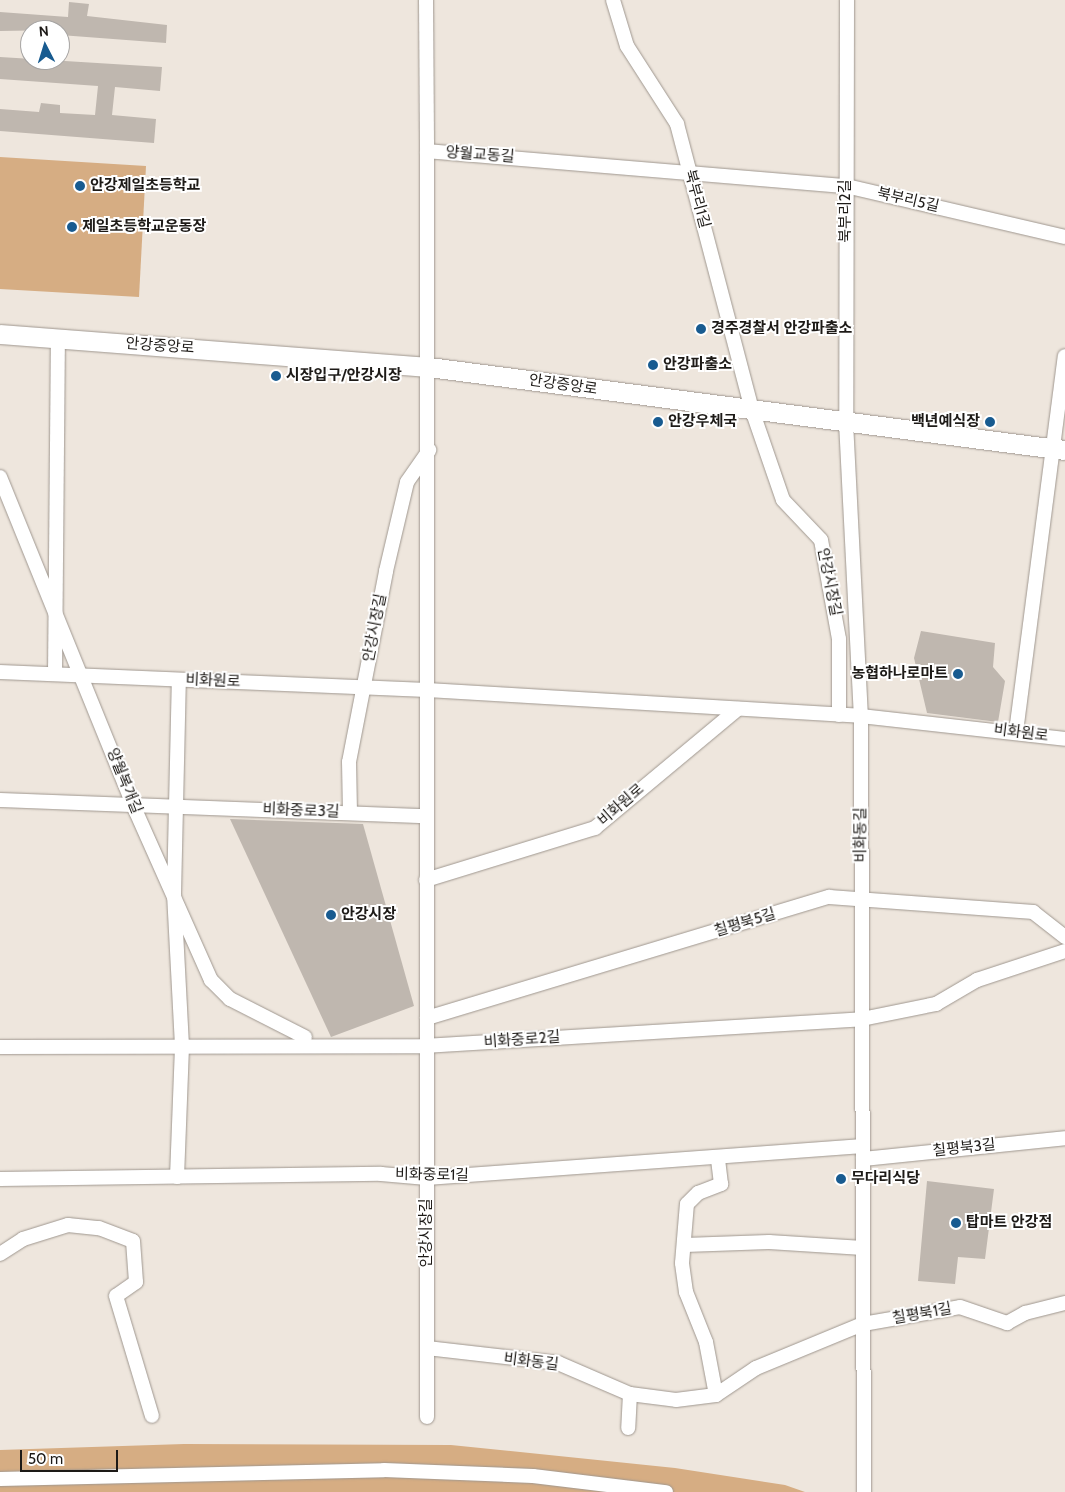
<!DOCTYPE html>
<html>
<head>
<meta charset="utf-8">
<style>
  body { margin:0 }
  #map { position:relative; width:1065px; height:1492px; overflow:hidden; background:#eee6dd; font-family:Cabin,"Noto Sans KR",sans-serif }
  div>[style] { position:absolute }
  .green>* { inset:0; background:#d6ad83 }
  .building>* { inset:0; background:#bfb7af }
  .roads { filter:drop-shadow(0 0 1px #9f978f) drop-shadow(0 0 1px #9f978f) }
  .street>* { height:14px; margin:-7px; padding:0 7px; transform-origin:7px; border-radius:7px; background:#fff }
  .secondary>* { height:19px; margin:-9.5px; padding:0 9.5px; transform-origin:9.5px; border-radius:9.5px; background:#fff }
  .dots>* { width:14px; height:14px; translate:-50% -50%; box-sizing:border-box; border:2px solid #fff; border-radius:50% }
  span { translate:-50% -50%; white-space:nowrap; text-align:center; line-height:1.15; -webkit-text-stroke:4px #fff; paint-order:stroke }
  .street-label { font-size:15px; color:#1d1a17 }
  .poi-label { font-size:15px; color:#1d1a17; font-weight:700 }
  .left { translate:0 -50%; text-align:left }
  .right { translate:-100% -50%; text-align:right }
  .north { position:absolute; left:20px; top:20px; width:50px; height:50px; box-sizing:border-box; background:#fff; border:1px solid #a5a3a2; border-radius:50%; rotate:355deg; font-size:14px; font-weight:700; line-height:20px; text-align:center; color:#1d1a17 }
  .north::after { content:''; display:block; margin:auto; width:18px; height:22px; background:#185b90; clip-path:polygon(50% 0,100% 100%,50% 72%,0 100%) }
  .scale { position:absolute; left:20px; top:1450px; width:98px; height:22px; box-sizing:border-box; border:2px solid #1d1a17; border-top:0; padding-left:6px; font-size:15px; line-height:18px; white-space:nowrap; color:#1d1a17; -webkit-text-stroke:4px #fff; paint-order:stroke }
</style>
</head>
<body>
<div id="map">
  <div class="green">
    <div style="clip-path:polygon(0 157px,146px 166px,139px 297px,0 289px)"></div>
    <div style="clip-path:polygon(184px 1444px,451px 1445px,675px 1468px,785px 1485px,805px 1492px,0 1492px,0 1450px)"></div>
  </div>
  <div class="building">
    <div style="clip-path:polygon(69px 2px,89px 4px,87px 16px,167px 25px,166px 43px,60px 35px,60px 30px,0 31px,0 12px,68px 17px)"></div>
    <div style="clip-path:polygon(0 57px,162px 67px,160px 91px,115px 87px,112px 115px,156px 119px,154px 143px,0 131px,0 109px,39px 112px,41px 103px,60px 105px,60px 113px,95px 115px,98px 86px,0 79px)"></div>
    <div style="clip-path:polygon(921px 631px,995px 643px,993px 667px,1005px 681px,998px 722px,927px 713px,914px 658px)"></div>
    <div style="clip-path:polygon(230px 819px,363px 824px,414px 1006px,331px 1037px)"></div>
    <div style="clip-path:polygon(927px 1181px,994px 1189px,985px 1259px,958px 1257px,955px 1284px,918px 1281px)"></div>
  </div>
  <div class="roads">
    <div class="street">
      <div style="left:426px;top:0;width:151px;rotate:89.6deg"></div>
      <div style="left:613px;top:0;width:48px;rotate:73.1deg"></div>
      <div style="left:627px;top:46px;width:93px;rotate:57.3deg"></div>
      <div style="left:677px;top:124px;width:296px;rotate:75.3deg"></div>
      <div style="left:752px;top:410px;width:95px;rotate:71deg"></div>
      <div style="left:783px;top:500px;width:55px;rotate:46.5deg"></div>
      <div style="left:821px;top:540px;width:101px;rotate:79.7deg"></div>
      <div style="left:839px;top:639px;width:76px;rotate:90deg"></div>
      <div style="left:847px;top:0;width:422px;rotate:90.1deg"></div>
      <div style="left:846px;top:422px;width:294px;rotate:87.1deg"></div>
      <div style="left:861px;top:716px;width:776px;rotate:89.78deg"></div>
      <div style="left:0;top:477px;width:354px;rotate:67.9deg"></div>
      <div style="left:133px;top:805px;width:192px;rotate:66deg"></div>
      <div style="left:211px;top:980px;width:27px;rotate:45deg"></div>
      <div style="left:230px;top:999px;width:84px;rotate:26.9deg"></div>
      <div style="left:0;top:672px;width:426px;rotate:2.4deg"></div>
      <div style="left:426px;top:690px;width:436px;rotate:3.4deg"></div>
      <div style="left:861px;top:716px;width:205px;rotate:6.4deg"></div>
      <div style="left:55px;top:674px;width:335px;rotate:-89.5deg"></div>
      <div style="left:1016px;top:732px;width:379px;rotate:-82.6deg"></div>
      <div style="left:0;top:800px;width:425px;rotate:2.2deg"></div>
      <div style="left:350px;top:813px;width:51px;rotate:-91.1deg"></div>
      <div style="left:349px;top:762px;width:195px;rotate:-79deg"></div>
      <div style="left:386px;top:571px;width:91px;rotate:-76.7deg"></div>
      <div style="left:407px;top:482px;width:39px;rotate:-55deg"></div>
      <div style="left:426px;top:880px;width:177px;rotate:-17.1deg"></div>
      <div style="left:595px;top:828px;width:186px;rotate:-39.8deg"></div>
      <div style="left:427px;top:1018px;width:420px;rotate:-16.8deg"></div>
      <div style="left:829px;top:897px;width:205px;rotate:4.2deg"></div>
      <div style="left:1033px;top:912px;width:41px;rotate:38deg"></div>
      <div style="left:0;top:1047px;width:424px;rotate:-0.1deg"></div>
      <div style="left:424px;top:1046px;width:439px;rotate:-3.5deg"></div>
      <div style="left:862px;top:1019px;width:76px;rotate:-11.5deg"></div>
      <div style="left:936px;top:1004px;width:48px;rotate:-30.3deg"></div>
      <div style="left:977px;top:980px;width:93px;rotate:-18.2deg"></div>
      <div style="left:863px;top:1159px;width:203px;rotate:-5.9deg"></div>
      <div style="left:177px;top:1177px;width:131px;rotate:-87.8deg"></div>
      <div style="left:182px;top:1046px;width:152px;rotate:-93deg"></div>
      <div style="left:174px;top:894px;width:214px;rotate:-88.7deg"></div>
      <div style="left:0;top:1179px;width:381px;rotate:-0.8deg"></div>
      <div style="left:381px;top:1174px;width:46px;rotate:5deg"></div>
      <div style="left:427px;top:1178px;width:437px;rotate:-4.2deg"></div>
      <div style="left:685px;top:1245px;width:84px;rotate:-2deg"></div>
      <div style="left:769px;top:1242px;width:94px;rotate:3.7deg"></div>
      <div style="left:0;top:1254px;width:27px;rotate:-33deg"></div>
      <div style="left:23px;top:1239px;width:47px;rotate:-17.3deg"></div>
      <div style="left:68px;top:1225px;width:31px;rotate:6deg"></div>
      <div style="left:99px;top:1228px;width:36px;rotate:21deg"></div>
      <div style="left:133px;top:1241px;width:41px;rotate:85.8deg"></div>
      <div style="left:136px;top:1282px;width:24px;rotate:145deg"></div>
      <div style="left:116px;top:1296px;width:125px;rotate:73.3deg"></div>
      <div style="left:427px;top:1348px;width:132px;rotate:6.5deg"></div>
      <div style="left:558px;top:1363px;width:78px;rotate:23.3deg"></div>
      <div style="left:630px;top:1394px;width:34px;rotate:93deg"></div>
      <div style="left:630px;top:1394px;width:46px;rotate:7.4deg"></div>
      <div style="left:676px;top:1400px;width:40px;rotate:-7.1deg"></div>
      <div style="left:716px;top:1395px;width:54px;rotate:-100.7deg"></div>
      <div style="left:706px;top:1342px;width:54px;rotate:-111.8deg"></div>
      <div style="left:686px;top:1292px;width:29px;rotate:-98deg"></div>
      <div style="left:682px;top:1263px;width:59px;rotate:-85.2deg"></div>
      <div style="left:687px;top:1204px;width:16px;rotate:-45deg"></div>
      <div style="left:698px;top:1193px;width:25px;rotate:-21deg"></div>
      <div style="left:721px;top:1184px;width:25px;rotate:-97deg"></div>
      <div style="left:716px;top:1395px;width:48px;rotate:-34deg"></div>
      <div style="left:756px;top:1368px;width:116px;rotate:-22.4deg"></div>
      <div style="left:863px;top:1324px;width:98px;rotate:-9.9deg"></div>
      <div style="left:960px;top:1307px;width:50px;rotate:18.8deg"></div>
      <div style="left:1007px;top:1323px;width:21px;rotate:-29deg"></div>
      <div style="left:1025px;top:1313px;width:41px;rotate:-14deg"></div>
      <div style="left:427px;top:1417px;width:1266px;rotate:-90deg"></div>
      <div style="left:427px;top:151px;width:420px;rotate:4.8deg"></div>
      <div style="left:846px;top:186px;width:225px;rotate:13.1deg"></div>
      <div style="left:0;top:1479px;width:384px;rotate:-1.3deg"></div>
      <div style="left:384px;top:1470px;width:149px;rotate:2.3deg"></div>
      <div style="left:533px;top:1476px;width:134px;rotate:6.9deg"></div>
    </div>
    <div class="secondary">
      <div style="left:0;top:334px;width:430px;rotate:4.4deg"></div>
      <div style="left:429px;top:367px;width:641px;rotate:7.44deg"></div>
    </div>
  </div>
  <div class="dots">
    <div style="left:80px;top:186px;background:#185b90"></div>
    <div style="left:72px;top:227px;background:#185b90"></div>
    <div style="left:701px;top:329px;background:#185b90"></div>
    <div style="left:653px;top:365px;background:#185b90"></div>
    <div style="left:276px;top:376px;background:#185b90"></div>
    <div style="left:658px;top:422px;background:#185b90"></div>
    <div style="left:990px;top:422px;background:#185b90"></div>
    <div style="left:958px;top:674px;background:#185b90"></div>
    <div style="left:331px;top:915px;background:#185b90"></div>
    <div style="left:841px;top:1179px;background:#185b90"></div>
    <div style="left:956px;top:1223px;background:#185b90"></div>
  </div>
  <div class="street-label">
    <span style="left:480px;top:155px;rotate:4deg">양월교동길</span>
    <span style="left:697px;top:199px;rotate:75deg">북부리1길</span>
    <span style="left:908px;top:200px;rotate:13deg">북부리5길</span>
    <span style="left:846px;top:211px;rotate:-90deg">북부리2길</span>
    <span style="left:160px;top:346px;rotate:4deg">안강중앙로</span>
    <span style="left:563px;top:385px;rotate:8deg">안강중앙로</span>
    <span style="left:829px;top:582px;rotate:79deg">안강시장길</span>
    <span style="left:375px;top:628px;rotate:-79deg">안강시장길</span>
    <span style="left:213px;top:681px;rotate:2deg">비화원로</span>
    <span style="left:1021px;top:733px;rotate:7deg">비화원로</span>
    <span style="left:124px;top:781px;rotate:68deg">양월복개길</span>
    <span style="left:621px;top:805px;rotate:-41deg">비화원로</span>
    <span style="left:301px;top:811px;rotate:2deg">비화중로3길</span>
    <span style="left:861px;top:835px;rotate:-90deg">비화동길</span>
    <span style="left:745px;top:923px;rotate:-17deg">칠평북5길</span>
    <span style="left:522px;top:1040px;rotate:-4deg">비화중로2길</span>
    <span style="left:964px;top:1148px;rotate:-6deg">칠평북3길</span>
    <span style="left:432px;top:1175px;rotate:1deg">비화중로1길</span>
    <span style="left:427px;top:1233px;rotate:-90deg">안강시장길</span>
    <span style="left:922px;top:1314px;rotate:-10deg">칠평북1길</span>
    <span style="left:531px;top:1362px;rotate:7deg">비화동길</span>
  </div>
  <div class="poi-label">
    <span class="left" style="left:90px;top:186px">안강제일초등학교</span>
    <span class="left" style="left:82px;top:227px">제일초등학교운동장</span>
    <span class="left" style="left:711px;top:329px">경주경찰서 안강파출소</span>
    <span class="left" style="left:663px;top:365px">안강파출소</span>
    <span class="left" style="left:286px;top:376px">시장입구/안강시장</span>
    <span class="left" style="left:668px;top:422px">안강우체국</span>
    <span class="right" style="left:980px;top:422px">백년예식장</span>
    <span class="right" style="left:948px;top:674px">농협하나로마트</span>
    <span class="left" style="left:341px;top:915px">안강시장</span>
    <span class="left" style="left:851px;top:1179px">무다리식당</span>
    <span class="left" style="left:966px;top:1223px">탑마트 안강점</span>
  </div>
  <div class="north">N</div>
  <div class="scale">50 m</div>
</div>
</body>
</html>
